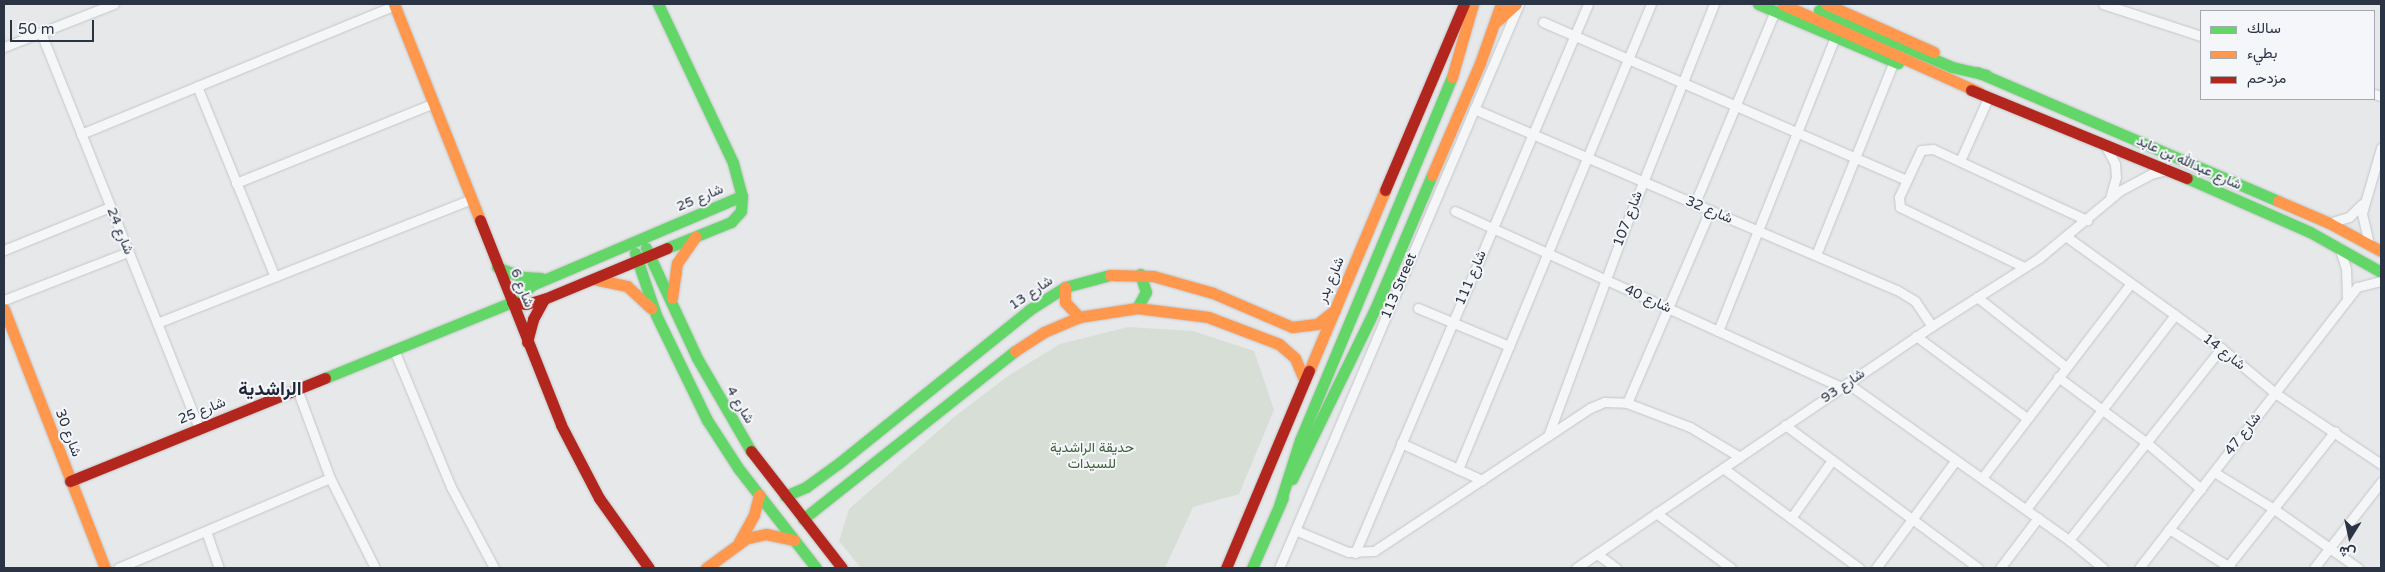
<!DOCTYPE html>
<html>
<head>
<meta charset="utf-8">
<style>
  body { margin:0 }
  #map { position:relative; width:2385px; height:572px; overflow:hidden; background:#e6e8ea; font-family:"Varela Round",Vazirmatn,sans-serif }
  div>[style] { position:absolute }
  .green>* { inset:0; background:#d6ded6 }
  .roads { filter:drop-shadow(0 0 1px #c4c6c8) drop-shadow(0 0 1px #c4c6c8) }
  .street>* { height:9px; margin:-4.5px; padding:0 4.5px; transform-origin:4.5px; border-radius:4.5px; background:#f5f6f7 }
  .fast>* { height:11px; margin:-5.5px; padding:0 5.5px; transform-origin:5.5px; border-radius:5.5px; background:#63d668 }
  .slow>* { height:11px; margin:-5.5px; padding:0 5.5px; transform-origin:5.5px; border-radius:5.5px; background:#ff974d }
  .jam>* { height:11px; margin:-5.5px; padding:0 5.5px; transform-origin:5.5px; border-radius:5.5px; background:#b3261e }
  span { translate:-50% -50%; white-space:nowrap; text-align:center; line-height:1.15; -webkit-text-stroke:4px #f4f6f9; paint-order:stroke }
  .street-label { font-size:14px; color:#2b3445 }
  .park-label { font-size:14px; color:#3f6138 }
  .district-label { font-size:19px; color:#1d2536; font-weight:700 }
  .frame { position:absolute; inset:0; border:5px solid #2b3445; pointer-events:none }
  .legend { position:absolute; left:2200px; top:10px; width:175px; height:90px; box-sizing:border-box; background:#f4f6f9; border:1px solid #a4a8b1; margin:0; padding:6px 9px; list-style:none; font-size:15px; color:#2b3445 }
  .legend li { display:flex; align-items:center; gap:10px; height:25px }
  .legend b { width:25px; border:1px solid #a4a8b1 }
  .north { position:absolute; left:2325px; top:512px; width:50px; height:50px; -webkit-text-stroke:4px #f4f6f9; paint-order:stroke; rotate:190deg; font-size:14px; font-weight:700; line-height:20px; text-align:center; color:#2b3445 }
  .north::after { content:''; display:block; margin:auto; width:18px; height:22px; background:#2b3445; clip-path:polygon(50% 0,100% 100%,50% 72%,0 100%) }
  .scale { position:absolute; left:10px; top:20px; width:84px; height:22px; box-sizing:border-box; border:2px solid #2b3445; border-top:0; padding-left:6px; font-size:15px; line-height:18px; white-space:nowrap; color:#2b3445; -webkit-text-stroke:4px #f4f6f9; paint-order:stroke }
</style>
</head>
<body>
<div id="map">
  <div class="green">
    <div style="clip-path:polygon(1128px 327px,1193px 331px,1254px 351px,1274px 410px,1239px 494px,1193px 507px,1165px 568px,861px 568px,839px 541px,849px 509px,953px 418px,1008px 376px,1060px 344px)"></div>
  </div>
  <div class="roads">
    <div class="street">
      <div style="left:2103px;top:4px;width:103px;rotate:18.1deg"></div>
      <div style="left:1543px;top:22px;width:396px;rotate:23.5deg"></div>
      <div style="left:41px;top:33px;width:426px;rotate:68.2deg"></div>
      <div style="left:4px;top:47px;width:118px;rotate:-21.4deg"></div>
      <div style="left:197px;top:86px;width:206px;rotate:67.8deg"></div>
      <div style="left:2374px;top:94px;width:7px;rotate:16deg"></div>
      <div style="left:1474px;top:109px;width:460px;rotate:23.2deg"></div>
      <div style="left:1897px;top:290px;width:21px;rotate:31deg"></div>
      <div style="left:1915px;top:301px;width:30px;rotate:56deg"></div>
      <div style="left:81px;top:134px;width:339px;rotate:-22.3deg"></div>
      <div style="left:2104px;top:143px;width:24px;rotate:62deg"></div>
      <div style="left:2115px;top:164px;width:13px;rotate:86deg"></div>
      <div style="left:2116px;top:177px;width:22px;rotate:106deg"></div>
      <div style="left:1960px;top:161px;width:71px;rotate:-66deg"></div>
      <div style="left:236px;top:183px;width:214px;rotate:-22deg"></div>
      <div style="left:1695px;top:203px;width:208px;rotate:-67.4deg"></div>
      <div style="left:1455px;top:211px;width:424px;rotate:24.5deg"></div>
      <div style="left:2329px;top:223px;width:21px;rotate:-17deg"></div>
      <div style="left:2349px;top:217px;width:18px;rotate:-45deg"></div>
      <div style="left:2067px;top:237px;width:190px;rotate:35.8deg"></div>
      <div style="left:2221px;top:348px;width:70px;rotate:39.8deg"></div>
      <div style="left:2275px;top:393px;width:128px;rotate:33.8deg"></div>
      <div style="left:2369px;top:244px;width:32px;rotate:-103deg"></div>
      <div style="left:2362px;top:213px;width:68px;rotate:-73.7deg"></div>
      <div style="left:2339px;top:247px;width:23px;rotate:72deg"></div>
      <div style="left:2346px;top:269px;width:31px;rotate:88deg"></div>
      <div style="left:4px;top:250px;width:114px;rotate:-22.1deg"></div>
      <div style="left:1816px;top:255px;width:209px;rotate:-68.1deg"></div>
      <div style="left:2024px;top:267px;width:138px;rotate:-154.2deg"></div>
      <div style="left:1900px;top:207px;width:10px;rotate:-96deg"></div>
      <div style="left:1899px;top:197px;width:52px;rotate:-64.9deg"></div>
      <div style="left:1921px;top:150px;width:12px;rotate:-5deg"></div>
      <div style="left:1933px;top:149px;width:170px;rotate:24.8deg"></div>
      <div style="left:1977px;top:297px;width:113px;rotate:38.2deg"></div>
      <div style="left:4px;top:300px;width:133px;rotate:-21.2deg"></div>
      <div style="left:1418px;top:308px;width:99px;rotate:22.7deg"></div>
      <div style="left:157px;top:323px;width:339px;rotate:-21.5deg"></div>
      <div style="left:1718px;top:331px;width:316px;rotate:-68.3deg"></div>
      <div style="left:1916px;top:336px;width:138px;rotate:36.5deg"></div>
      <div style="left:394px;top:350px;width:148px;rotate:67.4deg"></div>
      <div style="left:451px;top:487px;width:92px;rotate:62deg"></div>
      <div style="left:2058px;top:377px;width:111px;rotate:36.6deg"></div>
      <div style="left:2147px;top:443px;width:71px;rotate:40.4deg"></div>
      <div style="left:1847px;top:383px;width:272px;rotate:35.3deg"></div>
      <div style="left:2069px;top:540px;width:44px;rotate:39.5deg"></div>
      <div style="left:297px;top:389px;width:95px;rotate:69.7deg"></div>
      <div style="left:330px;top:478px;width:101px;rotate:63.4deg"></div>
      <div style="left:1627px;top:403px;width:210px;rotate:-66.7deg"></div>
      <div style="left:1785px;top:425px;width:240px;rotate:36.5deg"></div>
      <div style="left:1548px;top:436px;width:220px;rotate:-69.7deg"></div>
      <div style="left:1624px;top:230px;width:243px;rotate:-68.3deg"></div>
      <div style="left:1401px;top:443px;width:89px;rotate:24.6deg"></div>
      <div style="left:1723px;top:468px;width:169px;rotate:36.3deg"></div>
      <div style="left:1458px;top:469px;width:503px;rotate:-67.46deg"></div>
      <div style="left:2214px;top:472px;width:70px;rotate:31.7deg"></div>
      <div style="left:2274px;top:509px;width:103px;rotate:35.1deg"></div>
      <div style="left:1982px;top:478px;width:245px;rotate:-52.6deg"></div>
      <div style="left:2026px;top:509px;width:245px;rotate:-52.5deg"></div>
      <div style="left:1656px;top:513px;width:93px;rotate:36.3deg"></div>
      <div style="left:1791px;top:518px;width:71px;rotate:-54.7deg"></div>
      <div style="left:2169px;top:529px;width:73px;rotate:32.2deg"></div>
      <div style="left:1295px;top:530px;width:57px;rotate:22.5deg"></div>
      <div style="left:1348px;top:552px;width:26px;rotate:-2deg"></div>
      <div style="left:1374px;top:551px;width:259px;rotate:-33.5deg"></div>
      <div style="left:1590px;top:408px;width:15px;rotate:-23deg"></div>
      <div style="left:1604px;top:402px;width:23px;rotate:2deg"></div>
      <div style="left:1627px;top:403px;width:67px;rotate:20.9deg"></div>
      <div style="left:1690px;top:427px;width:58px;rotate:31deg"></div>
      <div style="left:206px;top:531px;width:39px;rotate:71deg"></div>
      <div style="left:2069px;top:540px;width:245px;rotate:-51.6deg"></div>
      <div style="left:1355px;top:553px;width:596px;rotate:-67deg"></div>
      <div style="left:1597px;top:554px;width:24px;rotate:36deg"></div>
      <div style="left:2228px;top:566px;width:172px;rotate:-51.6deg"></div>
      <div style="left:118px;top:568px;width:230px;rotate:-23deg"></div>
      <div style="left:1279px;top:568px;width:613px;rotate:-66.95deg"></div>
      <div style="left:1576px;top:568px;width:430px;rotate:-34.2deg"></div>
      <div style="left:1932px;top:326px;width:127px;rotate:-32.4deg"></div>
      <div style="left:2039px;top:258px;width:107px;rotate:-39.7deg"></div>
      <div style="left:2121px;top:190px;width:34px;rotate:-28deg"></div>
      <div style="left:2151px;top:174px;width:16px;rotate:-14deg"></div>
      <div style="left:1876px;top:568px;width:134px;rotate:-53.5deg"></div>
      <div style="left:2000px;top:568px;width:63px;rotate:-52.8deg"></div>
      <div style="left:2139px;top:568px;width:356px;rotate:-52.2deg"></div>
      <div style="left:2357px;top:287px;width:25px;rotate:-14deg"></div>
      <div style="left:2314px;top:568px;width:109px;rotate:-52.1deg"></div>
    </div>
    <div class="fast">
      <div style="left:658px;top:4px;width:176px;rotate:64.7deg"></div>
      <div style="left:733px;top:163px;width:34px;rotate:75deg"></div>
      <div style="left:742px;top:196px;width:15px;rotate:94deg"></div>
      <div style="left:741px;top:211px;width:15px;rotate:132deg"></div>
      <div style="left:731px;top:222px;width:69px;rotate:157.9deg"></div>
      <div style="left:1758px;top:4px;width:152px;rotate:22.9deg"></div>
      <div style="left:1819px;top:10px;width:145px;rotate:23.2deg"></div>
      <div style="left:1952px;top:67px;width:35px;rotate:13deg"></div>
      <div style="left:1977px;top:72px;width:327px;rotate:23.2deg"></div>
      <div style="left:2187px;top:178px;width:134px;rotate:23.7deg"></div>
      <div style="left:2310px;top:232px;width:81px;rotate:29.4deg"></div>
      <div style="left:646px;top:248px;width:121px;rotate:65.1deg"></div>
      <div style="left:697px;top:358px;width:108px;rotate:59.9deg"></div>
      <div style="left:635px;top:253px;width:65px;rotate:71.3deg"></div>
      <div style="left:656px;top:315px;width:117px;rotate:64.1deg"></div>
      <div style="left:707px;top:420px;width:57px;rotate:57.1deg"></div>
      <div style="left:738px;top:468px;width:127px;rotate:52deg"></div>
      <div style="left:497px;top:267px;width:27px;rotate:22deg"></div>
      <div style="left:522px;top:277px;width:19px;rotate:3deg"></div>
      <div style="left:1137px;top:308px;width:18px;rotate:-61deg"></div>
      <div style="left:1146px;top:292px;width:19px;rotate:-108deg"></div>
      <div style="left:325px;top:378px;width:202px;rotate:-22.1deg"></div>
      <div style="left:512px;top:302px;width:26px;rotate:-40deg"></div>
      <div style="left:532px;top:285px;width:228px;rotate:-23deg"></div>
      <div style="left:1292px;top:479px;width:189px;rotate:-64deg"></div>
      <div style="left:1375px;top:309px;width:146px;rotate:-67deg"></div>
      <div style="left:785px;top:496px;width:23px;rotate:-23deg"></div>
      <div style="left:806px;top:487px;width:41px;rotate:-36deg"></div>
      <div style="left:839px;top:463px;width:244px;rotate:-38.8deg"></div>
      <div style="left:1029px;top:310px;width:43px;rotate:-32.6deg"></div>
      <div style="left:1065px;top:287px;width:47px;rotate:-14.9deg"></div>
      <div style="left:1279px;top:506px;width:69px;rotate:-72.3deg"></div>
      <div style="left:1300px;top:440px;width:394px;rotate:-67.3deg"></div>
      <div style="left:803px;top:519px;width:270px;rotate:-38.4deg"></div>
      <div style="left:1252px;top:568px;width:77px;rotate:-66.4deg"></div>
    </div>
    <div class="slow">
      <div style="left:394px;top:4px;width:232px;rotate:68.3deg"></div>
      <div style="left:1782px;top:4px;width:216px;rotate:24.1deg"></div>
      <div style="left:1826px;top:4px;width:118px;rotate:24deg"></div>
      <div style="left:1496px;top:22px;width:27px;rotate:-42deg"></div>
      <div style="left:1452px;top:77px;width:76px;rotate:-74deg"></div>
      <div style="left:1432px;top:175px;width:122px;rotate:-66.8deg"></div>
      <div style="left:1480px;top:63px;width:63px;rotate:-70.4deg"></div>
      <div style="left:2278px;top:201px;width:56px;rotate:23.3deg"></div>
      <div style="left:2329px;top:223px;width:59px;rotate:28.3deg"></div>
      <div style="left:1110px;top:275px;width:43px;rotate:1.3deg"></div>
      <div style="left:1153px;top:276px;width:62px;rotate:15.8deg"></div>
      <div style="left:1213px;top:293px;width:86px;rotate:23.3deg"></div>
      <div style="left:1292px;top:327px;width:25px;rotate:-7deg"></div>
      <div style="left:1317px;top:324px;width:23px;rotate:-38deg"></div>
      <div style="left:594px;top:279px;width:34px;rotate:12deg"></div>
      <div style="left:627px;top:286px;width:33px;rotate:43deg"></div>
      <div style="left:1065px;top:287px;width:15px;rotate:90deg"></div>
      <div style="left:1065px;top:302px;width:21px;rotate:47deg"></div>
      <div style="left:672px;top:298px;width:35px;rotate:-82deg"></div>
      <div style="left:677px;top:263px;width:32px;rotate:-55deg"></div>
      <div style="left:4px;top:309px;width:278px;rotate:68.7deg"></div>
      <div style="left:1015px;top:351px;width:35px;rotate:-33deg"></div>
      <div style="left:1044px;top:332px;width:38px;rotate:-23deg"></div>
      <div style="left:1079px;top:317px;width:59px;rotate:-8.8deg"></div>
      <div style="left:1137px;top:308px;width:72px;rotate:7.2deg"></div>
      <div style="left:1208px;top:317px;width:76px;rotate:20.8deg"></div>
      <div style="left:1279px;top:344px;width:21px;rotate:41deg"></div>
      <div style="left:1295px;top:358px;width:25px;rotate:67deg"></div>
      <div style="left:1309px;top:371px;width:196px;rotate:-67.2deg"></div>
      <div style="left:739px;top:542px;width:31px;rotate:-61deg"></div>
      <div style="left:754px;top:515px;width:21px;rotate:-76deg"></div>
      <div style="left:706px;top:568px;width:51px;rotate:-36.2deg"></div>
      <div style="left:747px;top:538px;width:19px;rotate:-12deg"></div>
      <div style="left:766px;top:534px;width:29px;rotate:12deg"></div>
    </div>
    <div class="jam">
      <div style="left:1971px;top:90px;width:233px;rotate:22.2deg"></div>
      <div style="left:1385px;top:190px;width:202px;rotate:-67deg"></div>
      <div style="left:480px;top:220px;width:220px;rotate:68.4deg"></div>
      <div style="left:561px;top:425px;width:82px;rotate:62.5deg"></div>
      <div style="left:599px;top:498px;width:86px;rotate:54.5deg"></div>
      <div style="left:512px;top:302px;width:14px;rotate:8deg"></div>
      <div style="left:526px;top:304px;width:19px;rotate:-16deg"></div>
      <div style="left:544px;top:299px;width:133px;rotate:-22.5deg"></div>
      <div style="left:527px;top:342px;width:24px;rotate:-75deg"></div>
      <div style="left:533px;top:319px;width:23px;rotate:-61deg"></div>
      <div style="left:751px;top:451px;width:148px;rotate:52.1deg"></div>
      <div style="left:70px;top:481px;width:275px;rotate:-22deg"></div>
      <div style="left:1226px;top:568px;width:214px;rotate:-67.2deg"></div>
    </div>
  </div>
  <div class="street-label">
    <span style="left:2189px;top:163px;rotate:24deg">شارع عبدالله بن عابد</span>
    <span style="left:700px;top:198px;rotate:-23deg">شارع 25</span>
    <span style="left:1709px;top:210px;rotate:23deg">شارع 32</span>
    <span style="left:1628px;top:219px;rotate:-69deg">شارع 107</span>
    <span style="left:120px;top:231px;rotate:68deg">شارع 24</span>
    <span style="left:1471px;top:278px;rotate:-67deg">شارع 111</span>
    <span style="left:1331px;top:280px;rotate:-67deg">شارع بدر</span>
    <span style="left:1399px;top:286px;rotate:-67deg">113 Street</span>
    <span style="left:522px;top:288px;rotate:68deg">شارع 6</span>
    <span style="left:1031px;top:293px;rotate:-34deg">شارع 13</span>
    <span style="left:1648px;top:299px;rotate:24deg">شارع 40</span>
    <span style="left:2224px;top:352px;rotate:38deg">شارع 14</span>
    <span style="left:1843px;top:386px;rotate:-34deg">شارع 93</span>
    <span style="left:740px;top:405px;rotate:59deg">شارع 4</span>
    <span style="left:202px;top:411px;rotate:-22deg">شارع 25</span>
    <span style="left:68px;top:433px;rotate:69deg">شارع 30</span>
    <span style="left:2243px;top:434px;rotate:-52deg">شارع 47</span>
  </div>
  <div class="park-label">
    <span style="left:1092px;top:456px">حديقة الراشدية<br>للسيدات</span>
  </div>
  <div class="district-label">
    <span style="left:270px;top:390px">الراشدية</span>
  </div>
  <div class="frame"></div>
  <ul class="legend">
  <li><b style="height:6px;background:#63d668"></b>سالك</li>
  <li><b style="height:6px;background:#ff974d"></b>بطيء</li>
  <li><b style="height:6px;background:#b3261e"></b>مزدحم</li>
  </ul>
  <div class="north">ش</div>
  <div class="scale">50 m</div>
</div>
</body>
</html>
